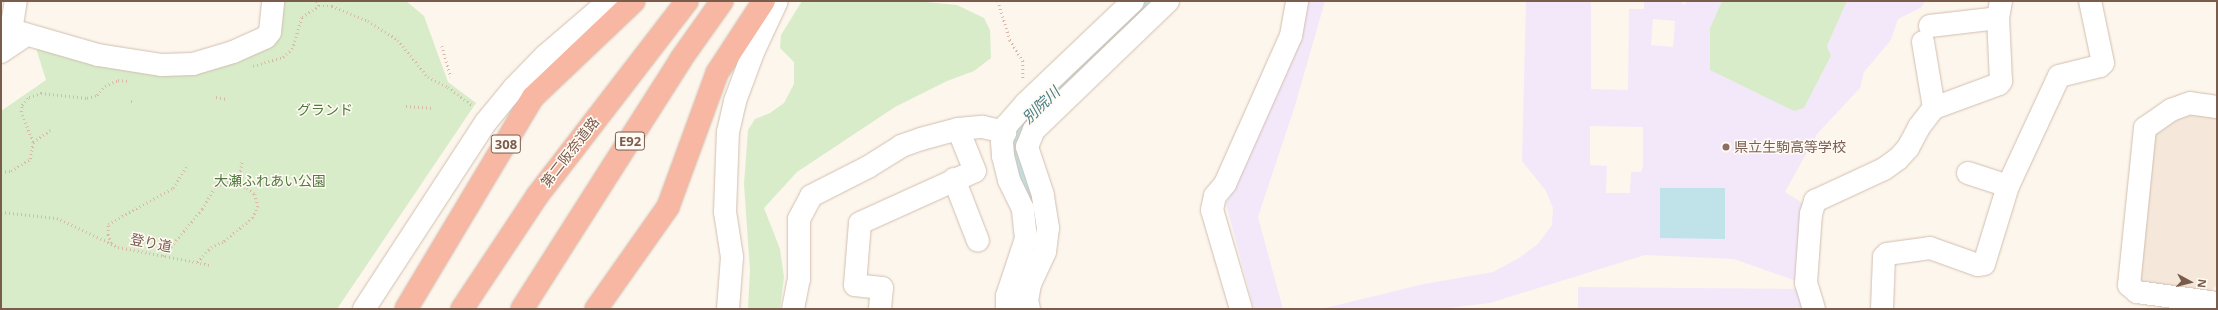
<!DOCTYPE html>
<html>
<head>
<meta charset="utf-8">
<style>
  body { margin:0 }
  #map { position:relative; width:2218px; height:310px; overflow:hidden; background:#fdf6ec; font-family:"Open Sans","Noto Sans JP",sans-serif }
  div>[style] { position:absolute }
  .residential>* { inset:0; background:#f5e8da }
  .education>* { inset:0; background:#f3e8fa }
  .green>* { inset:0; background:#d8ecc9 }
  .water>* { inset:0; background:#bfe3e8 }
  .river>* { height:31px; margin:-15.5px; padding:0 15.5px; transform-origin:15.5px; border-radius:15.5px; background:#bfe3e8 }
  .path>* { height:2.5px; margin-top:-1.25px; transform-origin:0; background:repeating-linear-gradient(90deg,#d9b8a5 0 1px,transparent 0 4px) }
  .roads { filter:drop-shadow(0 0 1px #d1beb0) drop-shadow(0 0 1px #d1beb0) }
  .minor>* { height:22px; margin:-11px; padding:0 11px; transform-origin:11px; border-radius:11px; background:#fff }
  .highway>* { height:22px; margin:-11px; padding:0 11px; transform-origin:11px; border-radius:11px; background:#f7b7a3 }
  .dots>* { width:11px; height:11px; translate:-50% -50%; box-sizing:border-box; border:2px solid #fffaf3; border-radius:50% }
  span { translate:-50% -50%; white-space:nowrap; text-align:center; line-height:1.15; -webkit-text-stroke:3px #fffaf3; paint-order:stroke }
  .shield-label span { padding:1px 3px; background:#fffaf3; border:1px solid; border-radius:3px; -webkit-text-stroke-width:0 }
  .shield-label { font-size:13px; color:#7a5c4d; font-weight:700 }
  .park-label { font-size:14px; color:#537a41 }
  .education-label { font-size:14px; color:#785e54 }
  .left { translate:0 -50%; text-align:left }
  .street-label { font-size:14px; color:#7a5c4d }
  .water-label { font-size:15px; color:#437c86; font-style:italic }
  .frame { position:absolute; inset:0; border:2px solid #7a5c4d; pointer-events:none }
  .north { position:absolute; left:2170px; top:262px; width:40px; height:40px; -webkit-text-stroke:3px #fffaf3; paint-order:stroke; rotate:97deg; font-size:11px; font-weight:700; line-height:16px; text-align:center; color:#7a5c4d }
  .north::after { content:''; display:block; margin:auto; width:14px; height:18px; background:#7a5c4d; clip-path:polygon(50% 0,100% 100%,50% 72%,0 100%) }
</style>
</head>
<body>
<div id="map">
  <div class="residential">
    <div style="clip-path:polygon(2193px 113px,2217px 117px,2217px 286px,2210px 291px,2144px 284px,2136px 271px,2151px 143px,2156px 133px,2167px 121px)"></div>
  </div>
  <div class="education">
    <div style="clip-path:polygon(1307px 1px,1325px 1px,1294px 109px,1258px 217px,1283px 309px,1254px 309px,1226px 204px,1300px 39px)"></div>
    <div style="clip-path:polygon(evenodd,1526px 1px,1591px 1px,1591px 89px,1628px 90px,1629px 9px,1644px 9px,1644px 1px,1680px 1px,1684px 5px,1687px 1px,1722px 1px,1710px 28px,1804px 108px,1831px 56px,1827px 46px,1847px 1px,1925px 1px,1922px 7px,1898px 19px,1891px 40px,1864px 72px,1860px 88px,1817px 134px,1785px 192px,1804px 204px,1796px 281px,1734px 259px,1645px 255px,1490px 303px,1440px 309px,1321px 309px,1424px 284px,1493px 272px,1519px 258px,1538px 244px,1552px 225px,1553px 208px,1546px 191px,1522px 161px,1526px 1px,1653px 19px,1675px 21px,1673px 47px,1651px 45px,1653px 19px,1526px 1px,1590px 126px,1643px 127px,1643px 166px,1641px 172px,1631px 172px,1630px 193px,1606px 193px,1607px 166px,1590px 165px,1590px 126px)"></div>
    <div style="clip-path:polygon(1578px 287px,1802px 289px,1807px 309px,1578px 309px)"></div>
  </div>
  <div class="green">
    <div style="clip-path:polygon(281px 1px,406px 1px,424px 16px,448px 82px,476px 103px,337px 309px,1px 309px,1px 111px,46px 80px,35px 45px,121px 67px,263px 48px)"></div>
    <div style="clip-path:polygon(802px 1px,916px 1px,957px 5px,984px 18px,990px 30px,991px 58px,974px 71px,947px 81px,895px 107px,797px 172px,764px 208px,780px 249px,784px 277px,780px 309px,748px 309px,750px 270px,744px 184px,748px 130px,755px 119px,770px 113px,784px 103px,794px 84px,794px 62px,780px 48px,781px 35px)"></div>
    <div style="clip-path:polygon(1722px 1px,1847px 1px,1827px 46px,1831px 56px,1804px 108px,1794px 111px,1710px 70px,1710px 28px)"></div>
  </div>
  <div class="water">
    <div style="clip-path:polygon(1660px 188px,1725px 188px,1725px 239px,1660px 238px)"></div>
  </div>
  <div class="river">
    <div style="left:1024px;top:188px;width:31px;rotate:-111deg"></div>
    <div style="left:1013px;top:159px;width:29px;rotate:-86deg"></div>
    <div style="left:1015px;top:130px;width:187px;rotate:-43.7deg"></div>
  </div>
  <div class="path">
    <div style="left:317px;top:1px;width:5px;rotate:68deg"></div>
    <div style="left:998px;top:1px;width:41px;rotate:72.9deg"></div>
    <div style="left:1010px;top:40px;width:25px;rotate:58deg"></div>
    <div style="left:1023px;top:61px;width:18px;rotate:90deg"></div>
    <div style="left:442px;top:46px;width:32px;rotate:74deg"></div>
    <div style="left:253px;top:66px;width:31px;rotate:-17deg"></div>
    <div style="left:283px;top:57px;width:12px;rotate:-42deg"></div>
    <div style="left:292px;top:49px;width:34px;rotate:-73deg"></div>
    <div style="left:302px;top:17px;width:20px;rotate:-33deg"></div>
    <div style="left:319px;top:6px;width:13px"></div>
    <div style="left:332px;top:6px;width:39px;rotate:23deg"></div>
    <div style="left:368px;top:21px;width:36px;rotate:32deg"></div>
    <div style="left:398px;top:40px;width:48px;rotate:51deg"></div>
    <div style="left:428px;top:77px;width:22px;rotate:27deg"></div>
    <div style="left:448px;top:87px;width:31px;rotate:37deg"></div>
    <div style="left:216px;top:97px;width:11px;rotate:10deg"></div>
    <div style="left:131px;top:101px;width:4px;rotate:14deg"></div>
    <div style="left:406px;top:106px;width:28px;rotate:4deg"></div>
    <div style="left:33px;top:142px;width:23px;rotate:-34deg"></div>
    <div style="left:1px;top:172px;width:10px;rotate:-6deg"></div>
    <div style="left:11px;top:171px;width:22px;rotate:-32deg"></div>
    <div style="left:30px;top:159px;width:17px;rotate:-80deg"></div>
    <div style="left:33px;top:142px;width:32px;rotate:-112deg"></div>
    <div style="left:21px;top:112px;width:7px;rotate:-82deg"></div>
    <div style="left:22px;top:105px;width:11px;rotate:-49deg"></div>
    <div style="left:29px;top:97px;width:13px;rotate:-18deg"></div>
    <div style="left:41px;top:93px;width:46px;rotate:6.2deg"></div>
    <div style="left:87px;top:98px;width:10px;rotate:-17deg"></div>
    <div style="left:97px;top:95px;width:12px;rotate:-48deg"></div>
    <div style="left:105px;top:86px;width:14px;rotate:-25deg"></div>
    <div style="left:118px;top:80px;width:11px;rotate:5deg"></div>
    <div style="left:238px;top:183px;width:23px;rotate:-80deg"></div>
    <div style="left:1px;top:212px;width:56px;rotate:6.1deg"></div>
    <div style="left:57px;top:218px;width:68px;rotate:25.4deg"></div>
    <div style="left:118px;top:247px;width:95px;rotate:11deg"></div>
    <div style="left:111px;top:243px;width:9px;rotate:-111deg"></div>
    <div style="left:108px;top:235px;width:11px;rotate:-90deg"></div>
    <div style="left:108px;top:224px;width:74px;rotate:-29deg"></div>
    <div style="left:173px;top:188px;width:25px;rotate:-58deg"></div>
    <div style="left:163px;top:256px;width:61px;rotate:-50.3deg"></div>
    <div style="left:202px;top:209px;width:27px;rotate:-59deg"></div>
    <div style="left:216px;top:186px;width:12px;rotate:-20deg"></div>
    <div style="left:227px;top:182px;width:11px;rotate:5deg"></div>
    <div style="left:238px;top:183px;width:10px;rotate:29deg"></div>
    <div style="left:247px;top:188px;width:10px;rotate:37deg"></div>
    <div style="left:255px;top:194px;width:12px;rotate:76deg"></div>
    <div style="left:258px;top:206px;width:13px;rotate:113deg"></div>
    <div style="left:253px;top:218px;width:38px;rotate:141deg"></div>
    <div style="left:223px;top:242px;width:12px;rotate:156deg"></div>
    <div style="left:212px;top:247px;width:22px;rotate:133deg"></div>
  </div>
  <div class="roads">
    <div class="minor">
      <div style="left:1930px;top:26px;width:68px;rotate:-6.7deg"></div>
      <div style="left:1px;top:27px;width:101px;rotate:16.1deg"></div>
      <div style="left:98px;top:55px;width:65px;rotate:8.9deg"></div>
      <div style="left:162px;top:65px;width:31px;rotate:-2deg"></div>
      <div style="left:193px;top:64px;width:42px;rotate:-16.7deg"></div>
      <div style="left:233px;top:52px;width:36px;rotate:-24deg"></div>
      <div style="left:266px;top:37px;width:6px;rotate:-51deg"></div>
      <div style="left:270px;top:32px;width:31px;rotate:-84deg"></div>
      <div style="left:11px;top:31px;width:30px;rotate:-81deg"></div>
      <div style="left:1923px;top:42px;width:67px;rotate:80.5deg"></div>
      <div style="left:1px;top:52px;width:30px;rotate:-34deg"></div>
      <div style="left:2217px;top:107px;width:27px;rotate:-172deg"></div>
      <div style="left:2190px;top:103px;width:20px;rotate:160deg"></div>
      <div style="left:2171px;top:110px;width:32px;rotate:145deg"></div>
      <div style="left:2145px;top:128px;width:158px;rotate:95.8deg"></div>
      <div style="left:2129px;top:285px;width:11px;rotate:41deg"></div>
      <div style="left:2137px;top:292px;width:81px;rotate:7.8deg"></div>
      <div style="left:1968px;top:173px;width:42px;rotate:18deg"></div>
      <div style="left:954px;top:179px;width:66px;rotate:68.8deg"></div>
      <div style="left:364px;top:309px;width:223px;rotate:-56.9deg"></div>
      <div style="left:486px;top:122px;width:44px;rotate:-50.5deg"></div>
      <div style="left:514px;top:88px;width:45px;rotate:-45.9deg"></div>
      <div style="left:545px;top:56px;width:84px;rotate:-40.7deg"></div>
      <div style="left:728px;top:309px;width:52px;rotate:-85.6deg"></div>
      <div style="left:732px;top:257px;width:46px;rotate:-98.8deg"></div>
      <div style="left:725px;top:212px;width:80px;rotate:-87.9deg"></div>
      <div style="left:728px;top:132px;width:32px;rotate:-77deg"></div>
      <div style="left:735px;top:101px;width:54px;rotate:-69.6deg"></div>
      <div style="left:754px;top:50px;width:54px;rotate:-64.9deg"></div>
      <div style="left:793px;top:309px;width:31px;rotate:-79deg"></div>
      <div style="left:799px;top:279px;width:60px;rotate:-90deg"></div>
      <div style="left:799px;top:219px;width:26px;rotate:-62deg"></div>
      <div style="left:811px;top:196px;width:64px;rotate:-27deg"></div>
      <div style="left:868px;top:167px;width:39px;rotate:-32deg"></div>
      <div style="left:901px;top:146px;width:21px;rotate:-19deg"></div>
      <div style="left:921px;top:139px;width:38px;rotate:-15deg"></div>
      <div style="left:958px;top:129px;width:25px;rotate:-5deg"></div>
      <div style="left:983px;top:127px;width:23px;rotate:13deg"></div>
      <div style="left:880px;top:309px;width:21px;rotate:-85deg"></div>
      <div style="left:882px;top:288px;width:27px;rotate:-174deg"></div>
      <div style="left:855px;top:285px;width:62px;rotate:-85.4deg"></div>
      <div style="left:860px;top:223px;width:126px;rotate:-24.3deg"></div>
      <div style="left:975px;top:171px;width:45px;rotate:-112deg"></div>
      <div style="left:1007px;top:309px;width:13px;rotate:-90deg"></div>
      <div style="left:1007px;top:296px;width:60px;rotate:-71.6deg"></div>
      <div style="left:1026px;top:239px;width:30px;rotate:-96deg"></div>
      <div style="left:1023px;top:209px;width:32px;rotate:-116deg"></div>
      <div style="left:1009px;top:180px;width:25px;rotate:-104deg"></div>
      <div style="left:1003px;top:156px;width:15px;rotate:-94deg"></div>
      <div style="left:1002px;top:141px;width:16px;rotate:-75deg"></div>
      <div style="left:1006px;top:126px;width:29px;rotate:-49deg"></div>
      <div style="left:1025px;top:104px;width:149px;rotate:-43.6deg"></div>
      <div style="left:1029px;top:309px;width:8px;rotate:-104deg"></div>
      <div style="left:1027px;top:301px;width:17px;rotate:-80deg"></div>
      <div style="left:1030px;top:284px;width:35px;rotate:-65deg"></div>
      <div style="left:1045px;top:252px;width:24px;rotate:-83deg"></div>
      <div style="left:1048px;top:228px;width:33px;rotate:-99deg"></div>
      <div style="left:1043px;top:195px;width:51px;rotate:-108.4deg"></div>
      <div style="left:1027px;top:147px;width:18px;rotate:-68deg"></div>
      <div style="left:1034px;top:130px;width:186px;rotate:-43.9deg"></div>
      <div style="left:1241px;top:309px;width:103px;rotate:-106.3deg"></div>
      <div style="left:1212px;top:210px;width:14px;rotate:-78deg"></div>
      <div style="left:1215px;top:196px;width:16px;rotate:-50deg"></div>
      <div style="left:1225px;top:184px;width:162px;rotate:-66deg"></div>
      <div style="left:1291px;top:36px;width:36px;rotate:-80deg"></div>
      <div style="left:1814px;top:309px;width:27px;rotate:-107deg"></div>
      <div style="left:1806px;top:283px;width:69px;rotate:-85.9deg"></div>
      <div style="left:1811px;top:214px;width:14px;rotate:-73deg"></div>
      <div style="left:1815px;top:201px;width:76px;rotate:-24.9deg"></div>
      <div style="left:1884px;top:169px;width:17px;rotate:-36deg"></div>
      <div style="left:1898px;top:159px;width:15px;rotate:-48deg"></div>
      <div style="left:1908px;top:148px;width:24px;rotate:-62deg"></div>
      <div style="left:1919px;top:127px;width:24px;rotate:-52deg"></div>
      <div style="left:1934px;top:108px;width:69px;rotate:-20.3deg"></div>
      <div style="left:1999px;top:84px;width:4px;rotate:-56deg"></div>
      <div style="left:2001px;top:81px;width:63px;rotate:-92.7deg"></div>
      <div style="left:1998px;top:18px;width:17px;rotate:-80deg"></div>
      <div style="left:1882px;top:309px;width:52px;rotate:-87.8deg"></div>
      <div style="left:1884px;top:257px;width:4px;rotate:-45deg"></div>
      <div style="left:1887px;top:254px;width:43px;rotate:-7.9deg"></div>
      <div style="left:1930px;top:248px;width:51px;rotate:19.5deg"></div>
      <div style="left:1978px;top:265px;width:6px;rotate:-9deg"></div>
      <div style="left:1984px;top:264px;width:82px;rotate:-72.9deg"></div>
      <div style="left:2008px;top:186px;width:121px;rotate:-65.1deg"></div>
      <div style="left:2059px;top:76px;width:42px;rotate:-13.7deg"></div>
      <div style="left:2100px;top:66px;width:4px;rotate:-45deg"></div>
      <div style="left:2103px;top:63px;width:63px;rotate:-101.8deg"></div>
    </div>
    <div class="highway">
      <div style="left:406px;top:309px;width:247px;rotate:-59.1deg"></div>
      <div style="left:533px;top:97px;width:139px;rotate:-43.5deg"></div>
      <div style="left:462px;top:309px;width:136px;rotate:-56.4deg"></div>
      <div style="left:537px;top:196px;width:246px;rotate:-52.4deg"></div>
      <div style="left:522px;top:309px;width:296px;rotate:-57.5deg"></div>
      <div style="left:681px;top:59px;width:71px;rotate:-54.7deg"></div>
      <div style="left:596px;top:309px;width:125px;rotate:-54.8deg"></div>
      <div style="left:668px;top:207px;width:143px;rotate:-69.9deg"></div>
      <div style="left:717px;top:73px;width:86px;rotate:-56.9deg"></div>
    </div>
  </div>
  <div class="dots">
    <div style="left:1726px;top:147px;background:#8d6e63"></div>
  </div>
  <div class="shield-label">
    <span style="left:630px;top:141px">E92</span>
    <span style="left:506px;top:144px">308</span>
  </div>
  <div class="park-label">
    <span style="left:325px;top:110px">グランド</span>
    <span style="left:270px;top:181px">大瀬ふれあい公園</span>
  </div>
  <div class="education-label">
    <span class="left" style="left:1734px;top:147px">県立生駒高等学校</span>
  </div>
  <div class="street-label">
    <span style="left:570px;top:152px;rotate:-52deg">第二阪奈道路</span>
    <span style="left:151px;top:243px;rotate:11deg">登り道</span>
  </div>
  <div class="water-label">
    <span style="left:1041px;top:105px;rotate:-44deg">別院川</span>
  </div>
  <div class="frame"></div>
  <div class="north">N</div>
</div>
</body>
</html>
